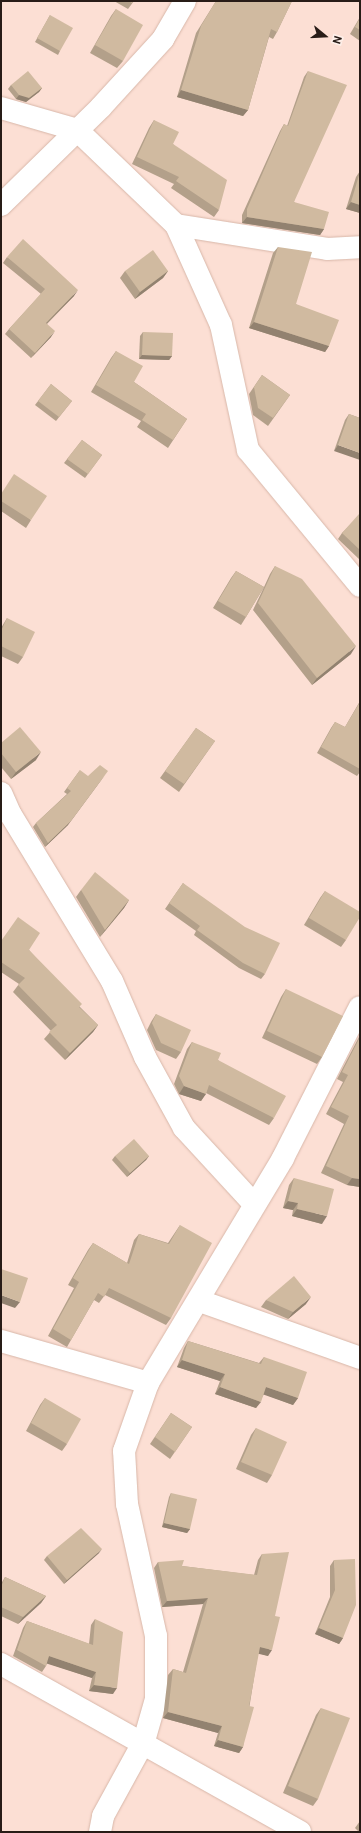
<!DOCTYPE html>
<html>
<head>
<meta charset="utf-8">
<style>
  body { margin:0 }
  #map { position:relative; width:361px; height:1833px; overflow:hidden; background:#fcdfd4; font-family:Roboto,sans-serif }
  div>[style] { position:absolute }
  .roads { filter:drop-shadow(0 0 1px #d8b7a9) drop-shadow(0 0 1px #d8b7a9) }
  .minor>* { height:22px; margin:-11px; padding:0 11px; transform-origin:11px; border-radius:11px; background:#fff }
  .wall>* { inset:0; background:#b3a08a }
  .shaded-wall>* { inset:0; background:#928270 }
  .building>* { inset:0; background:#d0baa0 }
  span { translate:-50% -50%; white-space:nowrap; text-align:center; line-height:1.15; -webkit-text-stroke:4px #fef0ea; paint-order:stroke }
  .frame { position:absolute; inset:0; border:2px solid #281c17; pointer-events:none }
  .north { position:absolute; left:305px; top:16px; width:40px; height:40px; -webkit-text-stroke:3px #fef0ea; paint-order:stroke; rotate:108deg; font-size:11px; font-weight:700; line-height:16px; text-align:center; color:#281c17 }
  .north::after { content:''; display:block; margin:auto; width:14px; height:18px; background:#281c17; clip-path:polygon(50% 0,100% 100%,50% 72%,0 100%) }
</style>
</head>
<body>
<div id="map">
  <div class="roads">
    <div class="minor">
      <div style="left:1px;top:108px;width:79px;rotate:16.1deg"></div>
      <div style="left:77px;top:130px;width:137px;rotate:43.8deg"></div>
      <div style="left:176px;top:225px;width:153px;rotate:9deg"></div>
      <div style="left:327px;top:249px;width:33px;rotate:-3deg"></div>
      <div style="left:1px;top:205px;width:140px;rotate:-44.4deg"></div>
      <div style="left:101px;top:107px;width:92px;rotate:-47.6deg"></div>
      <div style="left:163px;top:39px;width:44px;rotate:-59.9deg"></div>
      <div style="left:176px;top:225px;width:110px;rotate:65.8deg"></div>
      <div style="left:221px;top:325px;width:128px;rotate:77.8deg"></div>
      <div style="left:248px;top:450px;width:176px;rotate:50.5deg"></div>
      <div style="left:1px;top:793px;width:24px;rotate:66deg"></div>
      <div style="left:11px;top:815px;width:194px;rotate:58.7deg"></div>
      <div style="left:112px;top:981px;width:83px;rotate:66.5deg"></div>
      <div style="left:145px;top:1057px;width:81px;rotate:61.2deg"></div>
      <div style="left:184px;top:1128px;width:103px;rotate:47.4deg"></div>
      <div style="left:200px;top:1301px;width:170px;rotate:19.6deg"></div>
      <div style="left:1px;top:1341px;width:153px;rotate:15.9deg"></div>
      <div style="left:1px;top:1664px;width:343px;rotate:29.3deg"></div>
      <div style="left:100px;top:1832px;width:16px;rotate:-79deg"></div>
      <div style="left:103px;top:1816px;width:85px;rotate:-61.3deg"></div>
      <div style="left:144px;top:1741px;width:44px;rotate:-74.1deg"></div>
      <div style="left:156px;top:1699px;width:63px;rotate:-90deg"></div>
      <div style="left:156px;top:1636px;width:135px;rotate:-102.4deg"></div>
      <div style="left:127px;top:1504px;width:53px;rotate:-93.2deg"></div>
      <div style="left:124px;top:1451px;width:72px;rotate:-70.6deg"></div>
      <div style="left:148px;top:1383px;width:262px;rotate:-59deg"></div>
      <div style="left:283px;top:1158px;width:169px;rotate:-63deg"></div>
    </div>
  </div>
  <div class="wall">
    <div style="clip-path:polygon(114px 1px,134px 1px,128px 9px)"></div>
    <div style="clip-path:polygon(216px 1px,292px 1px,277px 32px,273px 39px,269px 37px,248px 110px,243px 116px,177px 97px,196px 33px)"></div>
    <div style="clip-path:polygon(116px 9px,123px 61px,117px 68px,90px 53px,111px 16px)"></div>
    <div style="clip-path:polygon(50px 15px,60px 51px,58px 55px,35px 42px)"></div>
    <div style="clip-path:polygon(360px 17px,360px 41px,350px 34px)"></div>
    <div style="clip-path:polygon(308px 71px,294px 202px,324px 229px,320px 235px,242px 223px,242px 215px,280px 131px,284px 124px,287px 126px,304px 77px)"></div>
    <div style="clip-path:polygon(11px 85px,42px 88px,39px 92px,26px 102px,16px 99px,8px 89px)"></div>
    <div style="clip-path:polygon(154px 120px,173px 144px,219px 210px,214px 217px,171px 188px,174px 184px,132px 164px,149px 128px)"></div>
    <div style="clip-path:polygon(360px 171px,360px 213px,346px 209px,356px 177px)"></div>
    <div style="clip-path:polygon(278px 247px,296px 304px,329px 346px,325px 352px,249px 328px,273px 253px)"></div>
    <div style="clip-path:polygon(7px 257px,74px 296px,47px 324px,51px 337px,31px 358px,5px 334px,9px 329px,41px 294px,3px 263px)"></div>
    <div style="clip-path:polygon(125px 271px,168px 271px,163px 278px,135px 299px,120px 278px)"></div>
    <div style="clip-path:polygon(143px 332px,172px 356px,169px 360px,139px 359px,140px 336px)"></div>
    <div style="clip-path:polygon(116px 351px,134px 382px,187px 419px,168px 448px,137px 427px,141px 421px,91px 392px,111px 358px)"></div>
    <div style="clip-path:polygon(262px 375px,290px 395px,268px 426px,253px 415px,249px 394px)"></div>
    <div style="clip-path:polygon(51px 384px,72px 401px,56px 421px,35px 405px)"></div>
    <div style="clip-path:polygon(349px 414px,360px 418px,334px 451px,345px 420px)"></div>
    <div style="clip-path:polygon(82px 440px,102px 455px,85px 478px,64px 463px)"></div>
    <div style="clip-path:polygon(1px 494px,31px 520px,26px 528px,1px 511px)"></div>
    <div style="clip-path:polygon(360px 515px,360px 560px,338px 539px,342px 533px)"></div>
    <div style="clip-path:polygon(275px 566px,351px 654px,312px 685px,253px 610px,264px 587px,246px 617px,241px 625px,213px 608px,231px 578px,236px 571px,264px 587px,270px 574px)"></div>
    <div style="clip-path:polygon(7px 618px,23px 657px,18px 664px,1px 656px,1px 628px)"></div>
    <div style="clip-path:polygon(360px 701px,360px 772px,357px 776px,317px 753px,331px 728px,335px 722px,345px 727px)"></div>
    <div style="clip-path:polygon(196px 728px,215px 741px,179px 792px,160px 778px)"></div>
    <div style="clip-path:polygon(1px 743px,36px 760px,11px 779px,1px 767px)"></div>
    <div style="clip-path:polygon(80px 770px,68px 825px,45px 847px,33px 827px,36px 823px,67px 794px,64px 792px)"></div>
    <div style="clip-path:polygon(183px 883px,265px 974px,261px 979px,239px 968px,194px 935px,196px 931px,165px 909px)"></div>
    <div style="clip-path:polygon(81px 890px,129px 900px,124px 908px,100px 937px,76px 897px)"></div>
    <div style="clip-path:polygon(325px 891px,346px 940px,341px 947px,304px 925px,320px 898px)"></div>
    <div style="clip-path:polygon(1px 941px,29px 950px,80px 1007px,98px 1025px,93px 1032px,65px 1060px,44px 1039px,51px 1031px,13px 992px,19px 984px,1px 972px)"></div>
    <div style="clip-path:polygon(286px 989px,322px 1057px,317px 1064px,262px 1038px,281px 997px)"></div>
    <div style="clip-path:polygon(156px 1014px,181px 1052px,176px 1059px,156px 1050px,147px 1030px,151px 1022px)"></div>
    <div style="clip-path:polygon(360px 1035px,360px 1187px,347px 1185px,321px 1173px,344px 1124px,326px 1114px,343px 1082px,337px 1079px)"></div>
    <div style="clip-path:polygon(192px 1042px,218px 1060px,274px 1118px,269px 1125px,206px 1093px,201px 1101px,179px 1094px,174px 1084px,187px 1049px)"></div>
    <div style="clip-path:polygon(115px 1156px,149px 1156px,146px 1160px,127px 1177px,112px 1160px)"></div>
    <div style="clip-path:polygon(294px 1178px,322px 1224px,292px 1216px,293px 1210px,283px 1208px,289px 1185px)"></div>
    <div style="clip-path:polygon(180px 1225px,171px 1318px,166px 1325px,105px 1295px,99px 1303px,94px 1300px,71px 1340px,67px 1347px,48px 1336px,74px 1288px,68px 1285px,88px 1250px,93px 1243px,127px 1263px,134px 1240px,139px 1234px,168px 1243px)"></div>
    <div style="clip-path:polygon(266px 1300px,306px 1304px,288px 1319px,261px 1307px)"></div>
    <div style="clip-path:polygon(188px 1341px,259px 1363px,264px 1357px,298px 1398px,293px 1405px,264px 1394px,256px 1408px,215px 1394px,220px 1381px,177px 1367px,184px 1348px)"></div>
    <div style="clip-path:polygon(45px 1398px,67px 1444px,62px 1451px,26px 1431px,40px 1405px)"></div>
    <div style="clip-path:polygon(171px 1413px,192px 1427px,170px 1459px,150px 1444px)"></div>
    <div style="clip-path:polygon(256px 1428px,272px 1475px,267px 1483px,236px 1469px,251px 1435px)"></div>
    <div style="clip-path:polygon(171px 1493px,190px 1529px,187px 1533px,162px 1527px,169px 1497px)"></div>
    <div style="clip-path:polygon(99px 1553px,64px 1584px,44px 1560px,47px 1556px)"></div>
    <div style="clip-path:polygon(262px 1554px,275px 1616px,268px 1656px,258px 1653px,243px 1747px,239px 1753px,214px 1746px,218px 1733px,163px 1718px,168px 1675px,173px 1669px,183px 1672px,203px 1604px,162px 1607px,154px 1568px,158px 1562px,182px 1566px,254px 1575px,258px 1560px)"></div>
    <div style="clip-path:polygon(334px 1560px,343px 1638px,339px 1644px,315px 1634px,330px 1597px,330px 1566px)"></div>
    <div style="clip-path:polygon(5px 1577px,46px 1596px,41px 1603px,18px 1624px,1px 1616px,1px 1584px)"></div>
    <div style="clip-path:polygon(95px 1619px,113px 1694px,89px 1691px,92px 1678px,47px 1663px,46px 1666px,42px 1672px,13px 1656px,23px 1628px,27px 1621px,89px 1644px,91px 1625px)"></div>
    <div style="clip-path:polygon(321px 1708px,318px 1799px,313px 1806px,283px 1793px,316px 1715px)"></div>
    <div style="clip-path:polygon(360px 1821px,360px 1832px,359px 1832px,355px 1828px)"></div>
  </div>
  <div class="shaded-wall">
    <div style="clip-path:polygon(42px 88px,39px 92px,26px 102px,16px 99px,19px 95px)"></div>
    <div style="clip-path:polygon(181px 90px,248px 110px,243px 116px,177px 97px)"></div>
    <div style="clip-path:polygon(351px 202px,360px 205px,360px 213px,346px 209px)"></div>
    <div style="clip-path:polygon(247px 217px,324px 229px,320px 235px,242px 223px)"></div>
    <div style="clip-path:polygon(168px 271px,163px 278px,135px 299px,140px 292px)"></div>
    <div style="clip-path:polygon(78px 290px,74px 296px,42px 328px,46px 323px)"></div>
    <div style="clip-path:polygon(254px 322px,329px 346px,325px 352px,249px 328px)"></div>
    <div style="clip-path:polygon(55px 331px,51px 337px,31px 358px,35px 353px)"></div>
    <div style="clip-path:polygon(142px 355px,172px 356px,169px 360px,139px 359px)"></div>
    <div style="clip-path:polygon(338px 445px,360px 453px,360px 460px,334px 451px)"></div>
    <div style="clip-path:polygon(356px 646px,351px 654px,312px 685px,317px 678px)"></div>
    <div style="clip-path:polygon(41px 752px,36px 760px,11px 779px,16px 772px)"></div>
    <div style="clip-path:polygon(105px 775px,68px 825px,45px 847px,48px 843px)"></div>
    <div style="clip-path:polygon(129px 900px,124px 908px,100px 937px,105px 930px)"></div>
    <div style="clip-path:polygon(98px 1025px,93px 1032px,65px 1060px,70px 1053px)"></div>
    <div style="clip-path:polygon(184px 1086px,206px 1094px,201px 1101px,179px 1094px)"></div>
    <div style="clip-path:polygon(149px 1156px,146px 1160px,127px 1177px,130px 1173px)"></div>
    <div style="clip-path:polygon(352px 1178px,360px 1179px,360px 1187px,347px 1185px)"></div>
    <div style="clip-path:polygon(288px 1201px,298px 1203px,293px 1210px,283px 1208px)"></div>
    <div style="clip-path:polygon(297px 1209px,327px 1216px,322px 1224px,292px 1216px)"></div>
    <div style="clip-path:polygon(1px 1295px,20px 1302px,15px 1308px,1px 1303px)"></div>
    <div style="clip-path:polygon(311px 1297px,306px 1304px,288px 1319px,293px 1312px)"></div>
    <div style="clip-path:polygon(182px 1360px,225px 1374px,220px 1381px,177px 1367px)"></div>
    <div style="clip-path:polygon(220px 1387px,261px 1402px,256px 1408px,215px 1394px)"></div>
    <div style="clip-path:polygon(266px 1387px,298px 1398px,293px 1405px,262px 1394px)"></div>
    <div style="clip-path:polygon(164px 1523px,190px 1529px,187px 1533px,162px 1527px)"></div>
    <div style="clip-path:polygon(102px 1549px,99px 1553px,64px 1584px,67px 1580px)"></div>
    <div style="clip-path:polygon(46px 1596px,41px 1603px,18px 1624px,23px 1617px)"></div>
    <div style="clip-path:polygon(208px 1598px,203px 1604px,162px 1607px,167px 1601px)"></div>
    <div style="clip-path:polygon(319px 1628px,343px 1638px,339px 1644px,315px 1634px)"></div>
    <div style="clip-path:polygon(260px 1647px,272px 1650px,268px 1656px,255px 1653px)"></div>
    <div style="clip-path:polygon(49px 1656px,96px 1672px,92px 1678px,45px 1663px)"></div>
    <div style="clip-path:polygon(94px 1685px,117px 1688px,113px 1694px,89px 1691px)"></div>
    <div style="clip-path:polygon(168px 1712px,222px 1726px,218px 1733px,163px 1718px)"></div>
    <div style="clip-path:polygon(218px 1740px,243px 1747px,239px 1753px,214px 1746px)"></div>
  </div>
  <div class="building">
    <div style="clip-path:polygon(128px 1px,134px 1px,132px 3px)"></div>
    <div style="clip-path:polygon(216px 1px,292px 1px,277px 32px,271px 29px,248px 110px,181px 90px,201px 26px)"></div>
    <div style="clip-path:polygon(116px 9px,143px 25px,123px 61px,95px 45px)"></div>
    <div style="clip-path:polygon(50px 15px,73px 28px,60px 51px,37px 38px)"></div>
    <div style="clip-path:polygon(360px 18px,360px 30px,355px 27px)"></div>
    <div style="clip-path:polygon(28px 71px,42px 88px,29px 98px,19px 95px,11px 85px)"></div>
    <div style="clip-path:polygon(308px 71px,347px 85px,294px 202px,329px 212px,324px 229px,247px 217px,247px 209px,284px 124px,288px 126px)"></div>
    <div style="clip-path:polygon(154px 120px,179px 132px,173px 144px,227px 180px,219px 210px,176px 181px,179px 177px,137px 157px)"></div>
    <div style="clip-path:polygon(360px 172px,360px 205px,351px 202px)"></div>
    <div style="clip-path:polygon(23px 239px,78px 290px,46px 323px,55px 331px,35px 353px,9px 329px,45px 289px,7px 257px)"></div>
    <div style="clip-path:polygon(278px 247px,312px 252px,296px 304px,339px 320px,329px 346px,254px 322px)"></div>
    <div style="clip-path:polygon(153px 250px,168px 271px,140px 292px,125px 271px)"></div>
    <div style="clip-path:polygon(143px 332px,173px 333px,172px 356px,142px 355px)"></div>
    <div style="clip-path:polygon(116px 351px,143px 366px,134px 382px,187px 419px,173px 440px,142px 420px,146px 414px,96px 385px)"></div>
    <div style="clip-path:polygon(262px 375px,290px 395px,273px 418px,258px 408px,254px 387px)"></div>
    <div style="clip-path:polygon(51px 384px,72px 401px,59px 417px,38px 401px)"></div>
    <div style="clip-path:polygon(349px 414px,360px 418px,360px 453px,338px 445px)"></div>
    <div style="clip-path:polygon(82px 440px,102px 455px,88px 474px,67px 459px)"></div>
    <div style="clip-path:polygon(14px 474px,47px 496px,31px 520px,1px 501px,1px 494px)"></div>
    <div style="clip-path:polygon(359px 514px,360px 515px,360px 550px,342px 533px)"></div>
    <div style="clip-path:polygon(275px 566px,302px 579px,356px 646px,317px 678px,258px 603px)"></div>
    <div style="clip-path:polygon(236px 571px,264px 587px,246px 617px,218px 601px)"></div>
    <div style="clip-path:polygon(7px 618px,35px 632px,23px 657px,1px 646px,1px 631px)"></div>
    <div style="clip-path:polygon(360px 702px,360px 769px,321px 747px,335px 722px,345px 727px)"></div>
    <div style="clip-path:polygon(20px 727px,41px 752px,16px 772px,1px 753px,1px 743px)"></div>
    <div style="clip-path:polygon(196px 728px,215px 741px,184px 784px,165px 771px)"></div>
    <div style="clip-path:polygon(100px 765px,108px 771px,71px 821px,48px 843px,36px 823px,71px 791px,67px 788px,80px 770px,88px 776px)"></div>
    <div style="clip-path:polygon(95px 872px,129px 900px,105px 930px,81px 890px)"></div>
    <div style="clip-path:polygon(183px 883px,245px 927px,280px 943px,265px 974px,243px 963px,197px 930px,200px 926px,169px 903px)"></div>
    <div style="clip-path:polygon(325px 891px,360px 912px,360px 917px,346px 940px,309px 918px)"></div>
    <div style="clip-path:polygon(18px 917px,40px 933px,29px 950px,82px 1004px,79px 1007px,98px 1025px,70px 1053px,49px 1032px,57px 1025px,18px 985px,25px 978px,1px 962px,1px 941px)"></div>
    <div style="clip-path:polygon(286px 989px,343px 1016px,322px 1057px,267px 1031px)"></div>
    <div style="clip-path:polygon(156px 1014px,191px 1030px,181px 1052px,161px 1043px,152px 1023px)"></div>
    <div style="clip-path:polygon(360px 1037px,360px 1179px,352px 1178px,326px 1166px,349px 1116px,331px 1107px,348px 1075px,342px 1072px)"></div>
    <div style="clip-path:polygon(192px 1042px,221px 1053px,218px 1060px,286px 1096px,274px 1118px,209px 1085px,206px 1094px,184px 1086px,179px 1076px)"></div>
    <div style="clip-path:polygon(134px 1139px,149px 1156px,130px 1173px,115px 1156px)"></div>
    <div style="clip-path:polygon(294px 1178px,334px 1189px,327px 1216px,297px 1209px,298px 1203px,288px 1201px)"></div>
    <div style="clip-path:polygon(180px 1225px,212px 1243px,171px 1318px,109px 1288px,104px 1297px,98px 1293px,71px 1340px,53px 1329px,79px 1282px,73px 1278px,93px 1243px,129px 1264px,139px 1234px,169px 1244px)"></div>
    <div style="clip-path:polygon(1px 1269px,28px 1278px,20px 1302px,1px 1295px)"></div>
    <div style="clip-path:polygon(294px 1276px,311px 1297px,293px 1312px,266px 1300px)"></div>
    <div style="clip-path:polygon(188px 1341px,261px 1364px,264px 1357px,307px 1372px,298px 1398px,266px 1387px,261px 1402px,220px 1387px,225px 1374px,182px 1360px)"></div>
    <div style="clip-path:polygon(45px 1398px,81px 1419px,67px 1444px,31px 1423px)"></div>
    <div style="clip-path:polygon(171px 1413px,192px 1427px,175px 1452px,155px 1437px)"></div>
    <div style="clip-path:polygon(256px 1428px,287px 1442px,272px 1475px,241px 1462px)"></div>
    <div style="clip-path:polygon(171px 1493px,197px 1499px,190px 1529px,164px 1523px)"></div>
    <div style="clip-path:polygon(81px 1528px,102px 1549px,67px 1580px,47px 1556px)"></div>
    <div style="clip-path:polygon(289px 1552px,275px 1616px,280px 1617px,272px 1650px,260px 1647px,249px 1706px,254px 1707px,243px 1747px,218px 1740px,222px 1726px,168px 1712px,173px 1669px,186px 1673px,208px 1598px,167px 1601px,158px 1562px,184px 1560px,182px 1566px,257px 1575px,262px 1554px)"></div>
    <div style="clip-path:polygon(355px 1559px,356px 1605px,343px 1638px,319px 1628px,335px 1590px,334px 1560px)"></div>
    <div style="clip-path:polygon(5px 1577px,46px 1596px,23px 1617px,1px 1607px,1px 1587px)"></div>
    <div style="clip-path:polygon(95px 1619px,123px 1632px,117px 1688px,94px 1685px,96px 1672px,49px 1656px,46px 1666px,17px 1650px,27px 1621px,93px 1645px)"></div>
    <div style="clip-path:polygon(321px 1708px,350px 1718px,318px 1799px,288px 1786px)"></div>
  </div>
  <div class="frame"></div>
  <div class="north">N</div>
</div>
</body>
</html>
